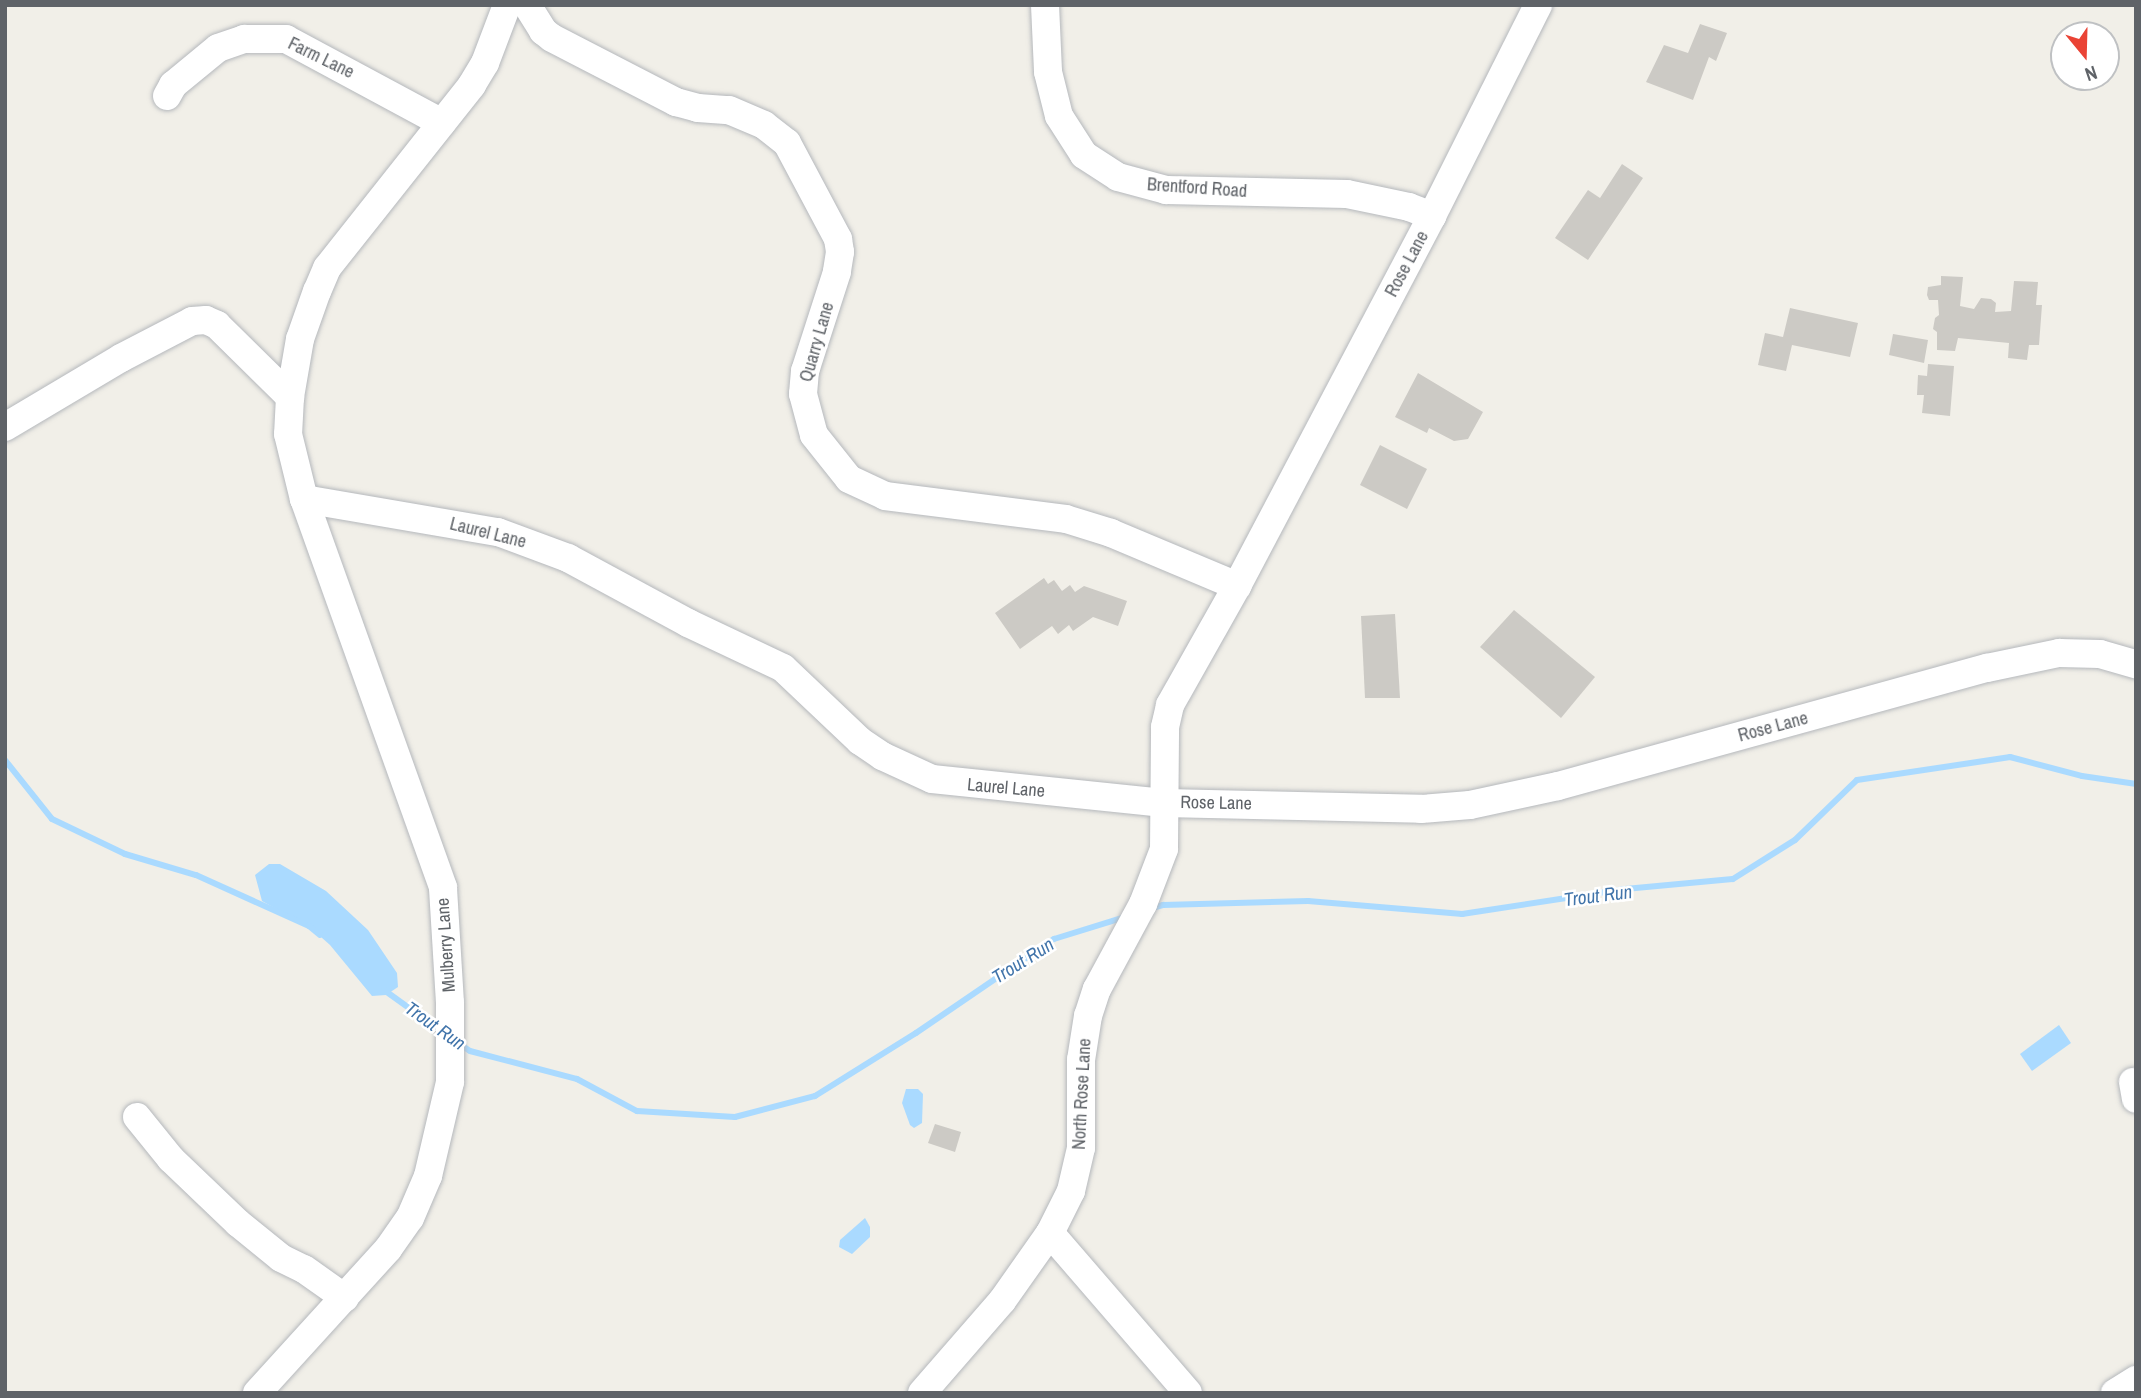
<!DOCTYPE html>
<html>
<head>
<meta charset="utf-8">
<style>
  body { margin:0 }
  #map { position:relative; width:2141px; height:1398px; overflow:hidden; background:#f1efe8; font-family:"Archivo Narrow",sans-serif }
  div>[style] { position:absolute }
  .water>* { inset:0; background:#aadaff }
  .stream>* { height:6px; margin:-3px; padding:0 3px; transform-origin:3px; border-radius:3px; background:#aadaff }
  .building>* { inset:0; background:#cccac5 }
  .roads { filter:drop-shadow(0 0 2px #b5b8bc) drop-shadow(0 0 2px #b5b8bc) }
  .minor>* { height:28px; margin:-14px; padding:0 14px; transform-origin:14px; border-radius:14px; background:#fff }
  span { translate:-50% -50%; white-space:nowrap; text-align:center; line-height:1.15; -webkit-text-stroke:5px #fff; paint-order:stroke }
  .street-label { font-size:18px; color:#5f6368 }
  .water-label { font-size:19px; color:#4174aa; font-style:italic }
  .frame { position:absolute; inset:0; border:7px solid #5f6368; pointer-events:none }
  .north { position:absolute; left:2050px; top:21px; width:70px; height:70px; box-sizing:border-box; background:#fff; border:2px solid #bfc1c3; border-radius:50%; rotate:161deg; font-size:19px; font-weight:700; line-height:28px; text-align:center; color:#5f6368 }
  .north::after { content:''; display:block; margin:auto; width:24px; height:32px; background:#ea4335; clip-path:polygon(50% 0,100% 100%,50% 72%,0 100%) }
</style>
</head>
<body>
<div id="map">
  <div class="water">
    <div style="clip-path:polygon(269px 864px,280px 864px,326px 891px,368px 930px,397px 973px,398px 987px,386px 995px,372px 996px,330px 945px,312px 929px,262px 901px,255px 875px)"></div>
    <div style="clip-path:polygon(2059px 1025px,2071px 1043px,2032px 1071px,2020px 1054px)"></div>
    <div style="clip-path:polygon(906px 1089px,918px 1089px,923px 1094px,922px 1123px,914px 1128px,910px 1125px,902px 1103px)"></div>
    <div style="clip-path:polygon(865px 1218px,870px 1227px,870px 1237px,852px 1254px,839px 1247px,840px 1240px)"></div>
  </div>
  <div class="stream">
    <div style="left:5px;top:760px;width:75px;rotate:51.5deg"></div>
    <div style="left:52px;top:819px;width:81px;rotate:25.6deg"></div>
    <div style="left:125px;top:854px;width:74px;rotate:16.5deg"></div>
    <div style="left:196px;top:875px;width:124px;rotate:24.3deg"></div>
    <div style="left:309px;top:926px;width:14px;rotate:39deg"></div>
    <div style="left:1149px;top:909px;width:15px;rotate:-16deg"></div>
    <div style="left:1163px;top:905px;width:145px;rotate:-1.6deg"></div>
    <div style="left:1308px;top:901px;width:155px;rotate:4.8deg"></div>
    <div style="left:1462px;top:914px;width:165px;rotate:-8.7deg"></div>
    <div style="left:1625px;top:889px;width:108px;rotate:-5.3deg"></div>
    <div style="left:1733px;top:879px;width:73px;rotate:-32.2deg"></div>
    <div style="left:1795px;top:840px;width:86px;rotate:-44.1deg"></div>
    <div style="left:1857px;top:780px;width:155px;rotate:-8.5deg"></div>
    <div style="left:2010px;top:757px;width:74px;rotate:14.8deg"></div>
    <div style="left:2082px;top:776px;width:55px;rotate:8.4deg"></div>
    <div style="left:384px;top:990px;width:70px;rotate:35.7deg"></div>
    <div style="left:458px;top:1043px;width:14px;rotate:34deg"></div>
    <div style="left:470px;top:1051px;width:111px;rotate:14.7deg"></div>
    <div style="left:577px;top:1079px;width:68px;rotate:28.1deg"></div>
    <div style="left:637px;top:1111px;width:98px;rotate:3.5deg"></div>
    <div style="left:735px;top:1117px;width:83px;rotate:-14.7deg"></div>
    <div style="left:815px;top:1096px;width:119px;rotate:-32deg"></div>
    <div style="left:916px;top:1033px;width:167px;rotate:-34.3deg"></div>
    <div style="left:1054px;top:939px;width:74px;rotate:-17.2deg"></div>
  </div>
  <div class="building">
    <div style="clip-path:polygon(1700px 24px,1727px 33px,1716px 61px,1709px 57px,1693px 100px,1646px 82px,1664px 45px,1688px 53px)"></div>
    <div style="clip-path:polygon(1622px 164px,1643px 178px,1588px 260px,1555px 238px,1588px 190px,1600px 198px)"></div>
    <div style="clip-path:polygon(1941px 276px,1963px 277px,1960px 306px,1974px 309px,1981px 298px,1991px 299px,1996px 303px,1995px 312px,2011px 311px,2014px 281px,2038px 282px,2036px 305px,2042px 305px,2039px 345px,2029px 345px,2027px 360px,2008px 358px,2009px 343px,1958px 338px,1955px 351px,1937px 350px,1937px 332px,1933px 329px,1935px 318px,1939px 315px,1938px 300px,1929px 300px,1927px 295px,1928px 287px,1941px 285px)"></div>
    <div style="clip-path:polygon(1790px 308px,1858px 323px,1850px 357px,1792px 345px,1786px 371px,1758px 365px,1765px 333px,1783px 337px)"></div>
    <div style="clip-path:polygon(1893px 334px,1928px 340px,1924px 363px,1889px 355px)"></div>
    <div style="clip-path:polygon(1928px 364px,1954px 366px,1950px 416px,1922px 413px,1924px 395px,1917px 395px,1918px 375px,1927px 376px)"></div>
    <div style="clip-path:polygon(1418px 373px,1483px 412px,1468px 439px,1454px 441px,1429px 428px,1427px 433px,1395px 417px)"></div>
    <div style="clip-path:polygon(1380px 445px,1427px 469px,1407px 509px,1360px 485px)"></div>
    <div style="clip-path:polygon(1044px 578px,1048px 584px,1054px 580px,1062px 591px,1070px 585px,1075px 592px,1084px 586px,1127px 601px,1118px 626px,1093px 617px,1073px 631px,1069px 625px,1058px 634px,1052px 626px,1020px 649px,995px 613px)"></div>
    <div style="clip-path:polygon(1514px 610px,1595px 677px,1561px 718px,1480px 647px)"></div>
    <div style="clip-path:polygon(1395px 614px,1400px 698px,1365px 698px,1361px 616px)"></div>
    <div style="clip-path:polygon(935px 1124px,961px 1132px,955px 1152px,928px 1143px)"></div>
  </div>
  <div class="roads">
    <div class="minor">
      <div style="left:507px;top:5px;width:62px;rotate:110.8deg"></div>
      <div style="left:485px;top:63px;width:26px;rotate:121deg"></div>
      <div style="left:472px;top:85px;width:233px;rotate:128.4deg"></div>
      <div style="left:327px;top:268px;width:25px;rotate:113deg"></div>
      <div style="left:317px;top:291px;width:51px;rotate:109.5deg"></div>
      <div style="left:300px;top:339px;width:59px;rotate:99.8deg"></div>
      <div style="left:290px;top:397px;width:37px;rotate:93deg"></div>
      <div style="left:288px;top:434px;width:67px;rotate:76.2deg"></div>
      <div style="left:304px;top:499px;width:197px;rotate:9.7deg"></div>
      <div style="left:498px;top:532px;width:75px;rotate:20.4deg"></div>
      <div style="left:568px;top:558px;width:136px;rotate:28.4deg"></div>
      <div style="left:688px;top:623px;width:105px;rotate:25.3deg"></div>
      <div style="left:783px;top:668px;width:106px;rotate:43.5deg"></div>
      <div style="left:860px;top:741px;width:27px;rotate:34deg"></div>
      <div style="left:882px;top:756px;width:55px;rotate:24.7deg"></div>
      <div style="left:932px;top:779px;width:233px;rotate:5.9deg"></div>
      <div style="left:1164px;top:803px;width:257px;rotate:1.3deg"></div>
      <div style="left:1421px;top:809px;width:49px;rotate:-4.7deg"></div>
      <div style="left:1470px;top:805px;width:90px;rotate:-12.2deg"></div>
      <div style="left:1558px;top:786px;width:445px;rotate:-15.4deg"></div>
      <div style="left:1987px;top:668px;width:74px;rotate:-11.8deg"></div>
      <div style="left:2059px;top:653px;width:41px;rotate:1.4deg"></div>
      <div style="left:2100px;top:654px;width:37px;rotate:16deg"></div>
      <div style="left:527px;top:5px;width:31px;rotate:58deg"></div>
      <div style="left:543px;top:31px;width:11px;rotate:38deg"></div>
      <div style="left:552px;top:38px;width:140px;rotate:27.3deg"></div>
      <div style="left:676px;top:102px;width:23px;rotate:15deg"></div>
      <div style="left:698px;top:108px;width:31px;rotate:4deg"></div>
      <div style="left:729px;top:110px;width:38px;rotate:23deg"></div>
      <div style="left:764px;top:125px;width:29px;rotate:38deg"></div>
      <div style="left:787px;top:143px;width:109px;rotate:62deg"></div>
      <div style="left:838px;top:239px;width:13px;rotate:81deg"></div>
      <div style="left:840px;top:252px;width:20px;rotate:99deg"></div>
      <div style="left:837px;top:272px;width:104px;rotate:107.9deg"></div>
      <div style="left:805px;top:371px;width:23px;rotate:95deg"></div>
      <div style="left:803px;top:394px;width:42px;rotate:75deg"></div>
      <div style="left:814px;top:435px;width:56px;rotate:51.5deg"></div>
      <div style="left:849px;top:479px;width:40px;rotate:25deg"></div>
      <div style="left:885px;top:496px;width:182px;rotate:7.2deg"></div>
      <div style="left:1066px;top:519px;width:47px;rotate:17.3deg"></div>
      <div style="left:1111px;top:533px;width:137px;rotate:22.8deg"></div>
      <div style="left:1045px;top:5px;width:67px;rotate:87.4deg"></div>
      <div style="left:1048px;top:72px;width:45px;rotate:76deg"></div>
      <div style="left:1059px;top:116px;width:46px;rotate:57.3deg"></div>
      <div style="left:1084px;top:155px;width:40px;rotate:32.9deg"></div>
      <div style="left:1118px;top:177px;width:50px;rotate:15.2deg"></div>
      <div style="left:1166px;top:190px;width:181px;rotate:1.3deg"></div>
      <div style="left:1347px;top:194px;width:63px;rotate:11.8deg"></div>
      <div style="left:1409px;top:207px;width:25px;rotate:21deg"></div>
      <div style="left:167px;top:96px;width:13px;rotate:-61deg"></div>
      <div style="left:173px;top:85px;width:58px;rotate:-39.4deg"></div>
      <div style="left:218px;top:48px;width:28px;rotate:-19deg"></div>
      <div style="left:244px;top:39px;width:42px"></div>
      <div style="left:286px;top:39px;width:177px;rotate:28.3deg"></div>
      <div style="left:5px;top:427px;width:135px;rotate:-30.7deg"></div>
      <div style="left:121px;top:358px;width:80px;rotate:-27.5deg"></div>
      <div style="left:192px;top:321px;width:14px;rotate:-4deg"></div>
      <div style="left:206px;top:320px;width:12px;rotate:24deg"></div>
      <div style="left:217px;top:325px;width:103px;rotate:44.6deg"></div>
      <div style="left:2133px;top:1082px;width:17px;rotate:80deg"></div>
      <div style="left:137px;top:1117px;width:54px;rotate:51deg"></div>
      <div style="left:171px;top:1159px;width:93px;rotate:43.7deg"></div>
      <div style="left:238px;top:1223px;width:55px;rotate:39.1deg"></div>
      <div style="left:281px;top:1258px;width:25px;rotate:26deg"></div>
      <div style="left:304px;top:1269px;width:50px;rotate:35.3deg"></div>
      <div style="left:1050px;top:1233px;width:211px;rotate:49.2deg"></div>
      <div style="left:257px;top:1393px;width:195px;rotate:-47.7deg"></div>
      <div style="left:388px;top:1249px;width:38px;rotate:-55deg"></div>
      <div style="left:410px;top:1218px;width:46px;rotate:-66.8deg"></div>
      <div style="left:428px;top:1176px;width:97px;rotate:-76.8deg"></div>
      <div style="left:450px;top:1082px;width:79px;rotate:-90deg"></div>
      <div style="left:450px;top:1003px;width:116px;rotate:-93.5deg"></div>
      <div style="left:443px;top:887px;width:412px;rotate:-109.7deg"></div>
      <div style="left:922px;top:1393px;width:122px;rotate:-49deg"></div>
      <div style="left:1002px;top:1301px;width:83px;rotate:-54.8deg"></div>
      <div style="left:1050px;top:1233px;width:47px;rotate:-63.4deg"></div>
      <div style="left:1071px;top:1191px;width:44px;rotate:-76.9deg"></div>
      <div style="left:1081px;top:1148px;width:88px;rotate:-90deg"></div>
      <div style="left:1081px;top:1060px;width:45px;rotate:-81deg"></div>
      <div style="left:1088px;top:1016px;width:28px;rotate:-72deg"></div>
      <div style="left:1097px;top:989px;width:97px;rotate:-61.6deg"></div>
      <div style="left:1143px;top:904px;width:59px;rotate:-69.1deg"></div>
      <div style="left:1164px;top:849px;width:122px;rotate:-89.5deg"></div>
      <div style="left:1165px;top:727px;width:23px;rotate:-77deg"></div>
      <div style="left:1170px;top:705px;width:137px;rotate:-60.6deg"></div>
      <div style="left:1237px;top:586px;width:418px;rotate:-62.2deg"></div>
      <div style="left:1432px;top:216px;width:236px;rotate:-63.3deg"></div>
      <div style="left:2115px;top:1393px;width:25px;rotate:-32deg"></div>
    </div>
  </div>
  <div class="street-label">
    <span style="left:321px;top:58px;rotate:26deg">Farm Lane</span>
    <span style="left:1197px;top:188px;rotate:4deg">Brentford Road</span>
    <span style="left:1407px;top:264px;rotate:-62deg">Rose Lane</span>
    <span style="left:817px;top:342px;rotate:-74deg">Quarry Lane</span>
    <span style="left:488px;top:533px;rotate:14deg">Laurel Lane</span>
    <span style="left:1773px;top:727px;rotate:-15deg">Rose Lane</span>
    <span style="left:1006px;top:788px;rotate:5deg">Laurel Lane</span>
    <span style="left:1216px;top:803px;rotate:1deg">Rose Lane</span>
    <span style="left:446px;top:945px;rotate:-94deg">Mulberry Lane</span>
    <span style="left:1082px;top:1094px;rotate:-87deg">North Rose Lane</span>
  </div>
  <div class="water-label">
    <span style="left:1598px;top:896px;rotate:-7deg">Trout Run</span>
    <span style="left:1023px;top:961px;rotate:-32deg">Trout Run</span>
    <span style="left:435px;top:1026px;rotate:35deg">Trout Run</span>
  </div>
  <div class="frame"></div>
  <div class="north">N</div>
</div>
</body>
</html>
